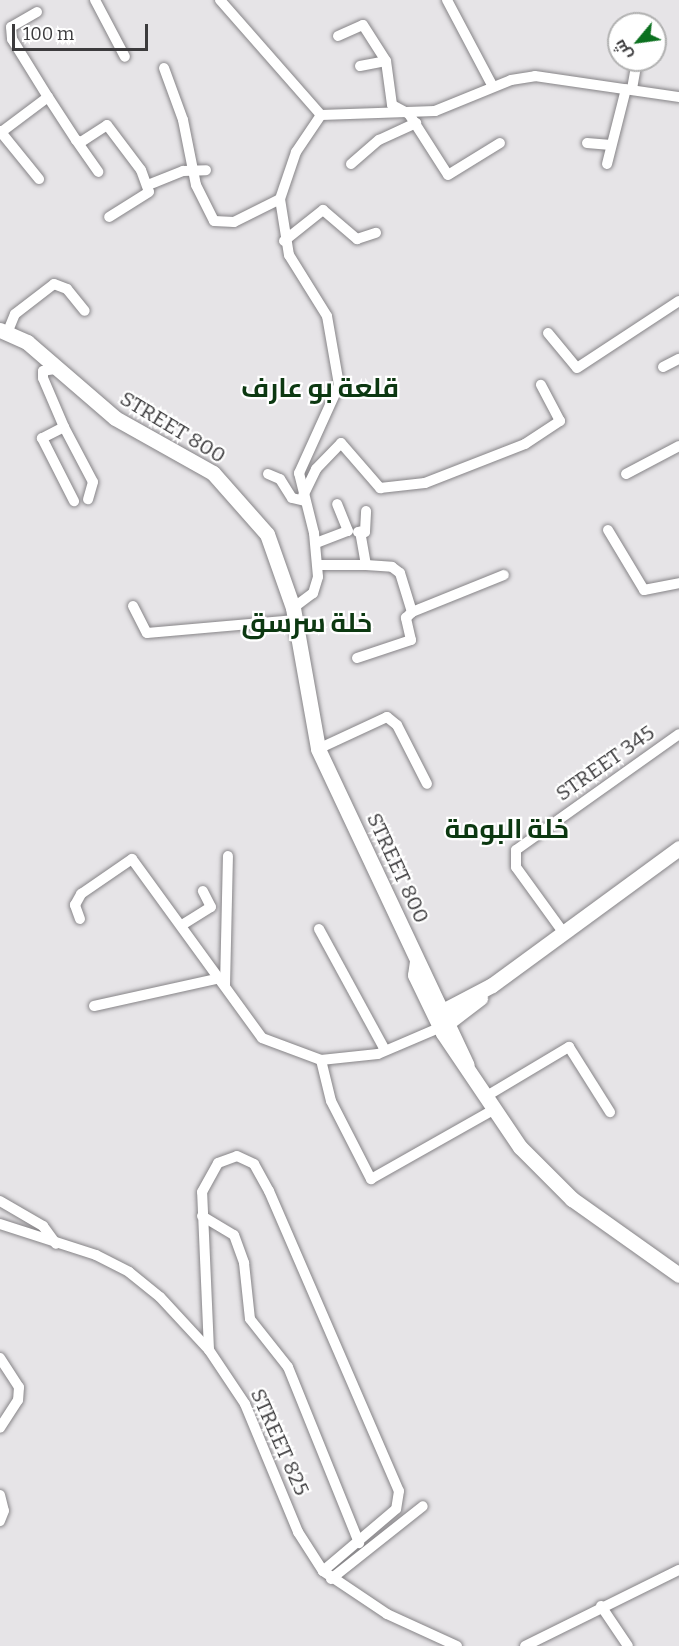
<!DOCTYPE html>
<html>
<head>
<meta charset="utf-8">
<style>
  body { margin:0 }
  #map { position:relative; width:679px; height:1646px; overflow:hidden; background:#e6e4e7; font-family:Bitter,Cairo,serif }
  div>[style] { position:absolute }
  .roads { filter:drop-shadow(0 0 2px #868487) drop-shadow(0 0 2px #868487) }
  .minor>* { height:10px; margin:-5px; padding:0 5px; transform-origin:5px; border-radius:5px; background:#fff }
  .secondary>* { height:15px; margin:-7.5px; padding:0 7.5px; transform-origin:7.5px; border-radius:7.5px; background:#fff }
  span { translate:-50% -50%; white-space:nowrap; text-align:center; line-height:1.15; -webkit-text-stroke:4.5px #fff; paint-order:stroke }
  .street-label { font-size:21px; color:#3c3b3d }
  .district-label { font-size:27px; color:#0c3811; font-weight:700 }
  .north { position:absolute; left:607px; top:12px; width:60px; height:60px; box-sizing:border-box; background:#fff; border:2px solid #b1b1b1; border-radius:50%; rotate:241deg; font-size:16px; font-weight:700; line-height:24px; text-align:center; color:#3c3b3d }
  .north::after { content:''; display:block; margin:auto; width:21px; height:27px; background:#0b701f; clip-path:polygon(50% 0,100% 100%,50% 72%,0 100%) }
  .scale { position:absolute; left:12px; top:24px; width:136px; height:27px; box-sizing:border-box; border:3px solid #3c3b3d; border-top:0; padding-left:8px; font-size:18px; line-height:21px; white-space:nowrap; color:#3c3b3d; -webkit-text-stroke:4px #fff; paint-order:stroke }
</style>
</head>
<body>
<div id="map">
  <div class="roads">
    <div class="minor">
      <div style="left:95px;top:0;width:64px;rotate:62.2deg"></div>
      <div style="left:220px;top:0;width:153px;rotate:48.7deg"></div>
      <div style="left:321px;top:115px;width:45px;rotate:124deg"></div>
      <div style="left:296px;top:152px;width:50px;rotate:108.8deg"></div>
      <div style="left:280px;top:199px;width:57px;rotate:80.9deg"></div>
      <div style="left:289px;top:255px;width:72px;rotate:58.1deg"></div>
      <div style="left:327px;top:316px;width:70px;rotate:80.1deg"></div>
      <div style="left:339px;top:385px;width:97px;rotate:114.4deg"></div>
      <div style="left:299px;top:473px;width:62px;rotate:76deg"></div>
      <div style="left:314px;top:533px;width:44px;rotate:84.8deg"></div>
      <div style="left:318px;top:577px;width:17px;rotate:107deg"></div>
      <div style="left:313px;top:593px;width:25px;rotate:143deg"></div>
      <div style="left:447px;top:0;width:98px;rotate:62.1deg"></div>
      <div style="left:37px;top:12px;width:30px;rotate:150deg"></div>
      <div style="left:11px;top:27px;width:12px;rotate:85deg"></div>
      <div style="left:12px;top:39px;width:68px;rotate:58.2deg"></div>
      <div style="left:338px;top:36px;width:27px;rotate:-24deg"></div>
      <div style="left:363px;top:25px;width:43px;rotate:57.4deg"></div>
      <div style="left:360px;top:66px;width:26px;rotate:-11deg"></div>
      <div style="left:386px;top:61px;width:44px;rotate:82.2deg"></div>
      <div style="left:392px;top:105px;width:19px;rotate:28deg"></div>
      <div style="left:409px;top:114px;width:72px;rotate:57.4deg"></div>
      <div style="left:448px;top:175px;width:61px;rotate:-31.6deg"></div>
      <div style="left:164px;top:68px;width:55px;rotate:69.9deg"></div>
      <div style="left:183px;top:120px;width:66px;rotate:78.7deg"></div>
      <div style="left:196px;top:185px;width:40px;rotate:63.4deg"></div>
      <div style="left:214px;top:221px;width:20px;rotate:3deg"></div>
      <div style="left:234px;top:222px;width:51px;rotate:-26.6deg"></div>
      <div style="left:632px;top:89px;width:29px;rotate:-80deg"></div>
      <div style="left:321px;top:115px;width:114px;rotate:-2deg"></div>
      <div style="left:435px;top:111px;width:82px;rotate:-22.2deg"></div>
      <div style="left:511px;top:80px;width:24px;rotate:-9deg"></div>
      <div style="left:535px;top:76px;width:146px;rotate:8.3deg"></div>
      <div style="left:0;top:131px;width:62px;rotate:50.9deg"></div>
      <div style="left:0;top:133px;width:60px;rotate:-36.9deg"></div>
      <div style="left:48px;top:97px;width:51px;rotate:56.9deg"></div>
      <div style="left:76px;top:140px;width:5px;rotate:22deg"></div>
      <div style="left:81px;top:142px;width:31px;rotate:-33deg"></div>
      <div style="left:107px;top:125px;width:56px;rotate:52.9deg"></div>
      <div style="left:141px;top:170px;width:23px;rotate:70deg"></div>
      <div style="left:149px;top:192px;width:47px;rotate:148deg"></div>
      <div style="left:76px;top:140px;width:39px;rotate:55deg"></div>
      <div style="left:587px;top:143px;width:24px;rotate:5deg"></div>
      <div style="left:351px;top:164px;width:37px;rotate:-41deg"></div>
      <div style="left:379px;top:140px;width:41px;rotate:-24.7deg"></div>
      <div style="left:607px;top:164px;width:77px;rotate:-75.8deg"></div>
      <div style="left:148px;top:185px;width:38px;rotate:-22deg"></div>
      <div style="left:183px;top:171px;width:23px;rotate:-2deg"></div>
      <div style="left:284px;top:241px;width:50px;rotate:-38.5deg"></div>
      <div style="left:323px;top:210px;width:45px;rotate:40.5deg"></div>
      <div style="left:357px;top:239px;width:20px;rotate:-18deg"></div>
      <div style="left:8px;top:331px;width:18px;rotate:-68deg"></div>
      <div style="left:15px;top:314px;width:49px;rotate:-37.6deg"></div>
      <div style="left:54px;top:284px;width:14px;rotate:21deg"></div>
      <div style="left:67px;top:289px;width:28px;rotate:51deg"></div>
      <div style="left:548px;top:333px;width:45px;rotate:50.4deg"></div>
      <div style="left:577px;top:368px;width:122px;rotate:-33.3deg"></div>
      <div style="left:663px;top:367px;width:18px;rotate:-27deg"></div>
      <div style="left:55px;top:369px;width:12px;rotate:171deg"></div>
      <div style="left:43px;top:371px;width:7px;rotate:90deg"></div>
      <div style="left:43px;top:378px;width:53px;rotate:66.8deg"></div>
      <div style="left:64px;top:427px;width:25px;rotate:153deg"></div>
      <div style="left:42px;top:438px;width:71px;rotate:63.1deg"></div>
      <div style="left:64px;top:427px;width:62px;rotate:62.2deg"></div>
      <div style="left:93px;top:482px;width:18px;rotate:106deg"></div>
      <div style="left:268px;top:474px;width:13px;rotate:23deg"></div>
      <div style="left:280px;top:479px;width:22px;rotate:58deg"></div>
      <div style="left:292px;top:498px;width:13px;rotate:13deg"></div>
      <div style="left:626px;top:474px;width:60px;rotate:-27.8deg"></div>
      <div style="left:303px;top:496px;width:30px;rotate:-64deg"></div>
      <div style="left:316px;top:469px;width:36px;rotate:-46deg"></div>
      <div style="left:341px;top:443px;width:60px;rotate:49.1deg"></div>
      <div style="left:380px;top:488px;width:45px;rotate:-6.3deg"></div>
      <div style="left:425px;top:483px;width:107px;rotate:-21.3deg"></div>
      <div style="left:525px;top:444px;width:42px;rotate:-33.3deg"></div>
      <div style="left:560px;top:421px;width:41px;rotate:-117.8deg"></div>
      <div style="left:608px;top:530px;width:70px;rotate:59deg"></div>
      <div style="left:644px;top:590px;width:36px;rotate:-11deg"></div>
      <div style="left:358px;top:532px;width:7px"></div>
      <div style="left:365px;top:532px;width:21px;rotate:-87deg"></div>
      <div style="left:316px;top:543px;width:34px;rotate:-21deg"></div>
      <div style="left:348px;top:531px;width:29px;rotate:-112deg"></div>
      <div style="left:318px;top:565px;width:48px"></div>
      <div style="left:366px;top:565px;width:34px;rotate:-100deg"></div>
      <div style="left:366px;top:565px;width:26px;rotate:4deg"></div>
      <div style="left:392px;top:567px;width:10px;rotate:37deg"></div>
      <div style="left:400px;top:573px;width:41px;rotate:72.9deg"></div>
      <div style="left:133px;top:606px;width:30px;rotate:63deg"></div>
      <div style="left:147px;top:633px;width:149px;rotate:-5deg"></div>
      <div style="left:357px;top:658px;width:57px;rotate:-18.4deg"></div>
      <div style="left:411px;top:640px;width:23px;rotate:-103deg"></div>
      <div style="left:406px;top:618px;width:8px;rotate:-45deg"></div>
      <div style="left:412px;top:612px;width:99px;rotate:-21.9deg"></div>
      <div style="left:318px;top:749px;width:76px;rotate:-24.9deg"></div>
      <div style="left:387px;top:717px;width:13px;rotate:39deg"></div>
      <div style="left:397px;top:725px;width:66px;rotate:63deg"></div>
      <div style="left:80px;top:919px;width:15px;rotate:-110deg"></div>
      <div style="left:75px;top:905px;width:13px;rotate:-61deg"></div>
      <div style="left:81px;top:894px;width:62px;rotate:-34.5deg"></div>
      <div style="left:132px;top:859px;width:221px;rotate:54deg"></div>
      <div style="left:262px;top:1038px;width:63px;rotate:20.4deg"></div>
      <div style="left:321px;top:1060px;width:57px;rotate:-6deg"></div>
      <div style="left:378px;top:1054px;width:69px;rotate:-23.2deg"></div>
      <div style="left:182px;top:925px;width:34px;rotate:-32deg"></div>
      <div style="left:211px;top:907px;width:18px;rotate:-117deg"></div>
      <div style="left:319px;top:929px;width:138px;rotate:61.4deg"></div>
      <div style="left:563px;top:932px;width:80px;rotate:-125.9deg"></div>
      <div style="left:516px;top:867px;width:17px;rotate:-90deg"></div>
      <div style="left:516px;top:850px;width:200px;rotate:-35.4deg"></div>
      <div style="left:225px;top:986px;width:130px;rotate:-88.7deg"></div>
      <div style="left:94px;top:1006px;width:129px;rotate:-12.5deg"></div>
      <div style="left:321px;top:1060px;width:42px;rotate:76.3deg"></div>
      <div style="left:331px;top:1101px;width:88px;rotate:62.9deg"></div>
      <div style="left:371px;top:1179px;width:140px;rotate:-29.5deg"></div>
      <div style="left:485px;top:1097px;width:98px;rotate:-30.8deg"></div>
      <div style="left:569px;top:1047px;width:77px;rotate:57.8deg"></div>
      <div style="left:0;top:1201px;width:50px;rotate:30.2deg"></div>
      <div style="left:43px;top:1226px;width:22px;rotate:54deg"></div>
      <div style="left:202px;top:1216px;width:37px;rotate:31deg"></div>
      <div style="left:234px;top:1235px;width:30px;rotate:70deg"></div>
      <div style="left:244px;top:1263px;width:56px;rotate:83.9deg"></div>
      <div style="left:250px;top:1319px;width:61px;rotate:51.6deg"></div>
      <div style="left:288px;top:1367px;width:190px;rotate:68deg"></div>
      <div style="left:0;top:1224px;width:101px;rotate:17.9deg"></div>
      <div style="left:96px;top:1255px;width:37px;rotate:27deg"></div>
      <div style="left:129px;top:1272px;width:40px;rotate:39deg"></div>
      <div style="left:160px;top:1297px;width:72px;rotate:47.2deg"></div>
      <div style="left:209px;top:1350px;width:65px;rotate:56.3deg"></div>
      <div style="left:245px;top:1404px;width:139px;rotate:67.5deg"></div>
      <div style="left:298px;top:1532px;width:46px;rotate:57.3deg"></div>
      <div style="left:323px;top:1571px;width:77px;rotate:33.9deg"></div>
      <div style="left:387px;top:1614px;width:77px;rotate:24.6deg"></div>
      <div style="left:209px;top:1350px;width:158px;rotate:-92.5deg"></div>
      <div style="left:202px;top:1192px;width:33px;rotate:-61deg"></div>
      <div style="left:218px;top:1163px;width:20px;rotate:-20deg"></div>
      <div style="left:237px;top:1156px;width:19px;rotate:25deg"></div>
      <div style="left:254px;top:1164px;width:31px;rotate:61deg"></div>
      <div style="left:269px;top:1191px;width:327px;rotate:66.6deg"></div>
      <div style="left:399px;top:1491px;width:18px;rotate:99deg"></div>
      <div style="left:396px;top:1509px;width:96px;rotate:139.7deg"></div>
      <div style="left:0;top:1358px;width:35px;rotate:57deg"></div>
      <div style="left:19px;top:1387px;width:13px;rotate:94deg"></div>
      <div style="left:18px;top:1400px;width:33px;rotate:123deg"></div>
      <div style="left:0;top:1495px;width:16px;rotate:76deg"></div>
      <div style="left:4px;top:1511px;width:11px;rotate:112deg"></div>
      <div style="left:331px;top:1579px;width:117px;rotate:-38.4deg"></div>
      <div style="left:601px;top:1606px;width:48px;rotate:56deg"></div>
      <div style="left:525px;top:1646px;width:172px;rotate:-26.3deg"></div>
    </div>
    <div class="secondary">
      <div style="left:0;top:330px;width:30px;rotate:24deg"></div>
      <div style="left:27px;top:342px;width:116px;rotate:40.8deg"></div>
      <div style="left:115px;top:418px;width:112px;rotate:29.3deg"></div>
      <div style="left:213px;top:473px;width:81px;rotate:48.5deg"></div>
      <div style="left:267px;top:534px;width:78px;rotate:70.6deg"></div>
      <div style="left:293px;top:608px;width:143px;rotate:79.9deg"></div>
      <div style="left:318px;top:749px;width:349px;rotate:64.8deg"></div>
      <div style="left:417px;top:961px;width:14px;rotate:98deg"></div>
      <div style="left:415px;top:975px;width:64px;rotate:64.2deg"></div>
      <div style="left:443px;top:1033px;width:138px;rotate:56deg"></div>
      <div style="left:520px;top:1147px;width:74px;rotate:45deg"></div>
      <div style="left:572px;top:1199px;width:131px;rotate:35.4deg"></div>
      <div style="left:437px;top:1014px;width:62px;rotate:-27.8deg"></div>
      <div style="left:492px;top:985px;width:232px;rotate:-36.2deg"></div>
      <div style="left:442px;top:1027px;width:48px;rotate:-37.3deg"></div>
    </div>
  </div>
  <div class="street-label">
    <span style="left:173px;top:427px;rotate:31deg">STREET 800</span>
    <span style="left:605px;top:763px;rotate:-35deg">STREET 345</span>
    <span style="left:398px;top:868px;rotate:65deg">STREET 800</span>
    <span style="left:280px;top:1442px;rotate:66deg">STREET 825</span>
  </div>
  <div class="district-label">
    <span style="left:320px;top:389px">قلعة بو عارف</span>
    <span style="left:307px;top:624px">خلة سرسق</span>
    <span style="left:507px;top:830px">خلة البومة</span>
  </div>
  <div class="north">ش</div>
  <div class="scale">100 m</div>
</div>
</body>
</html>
